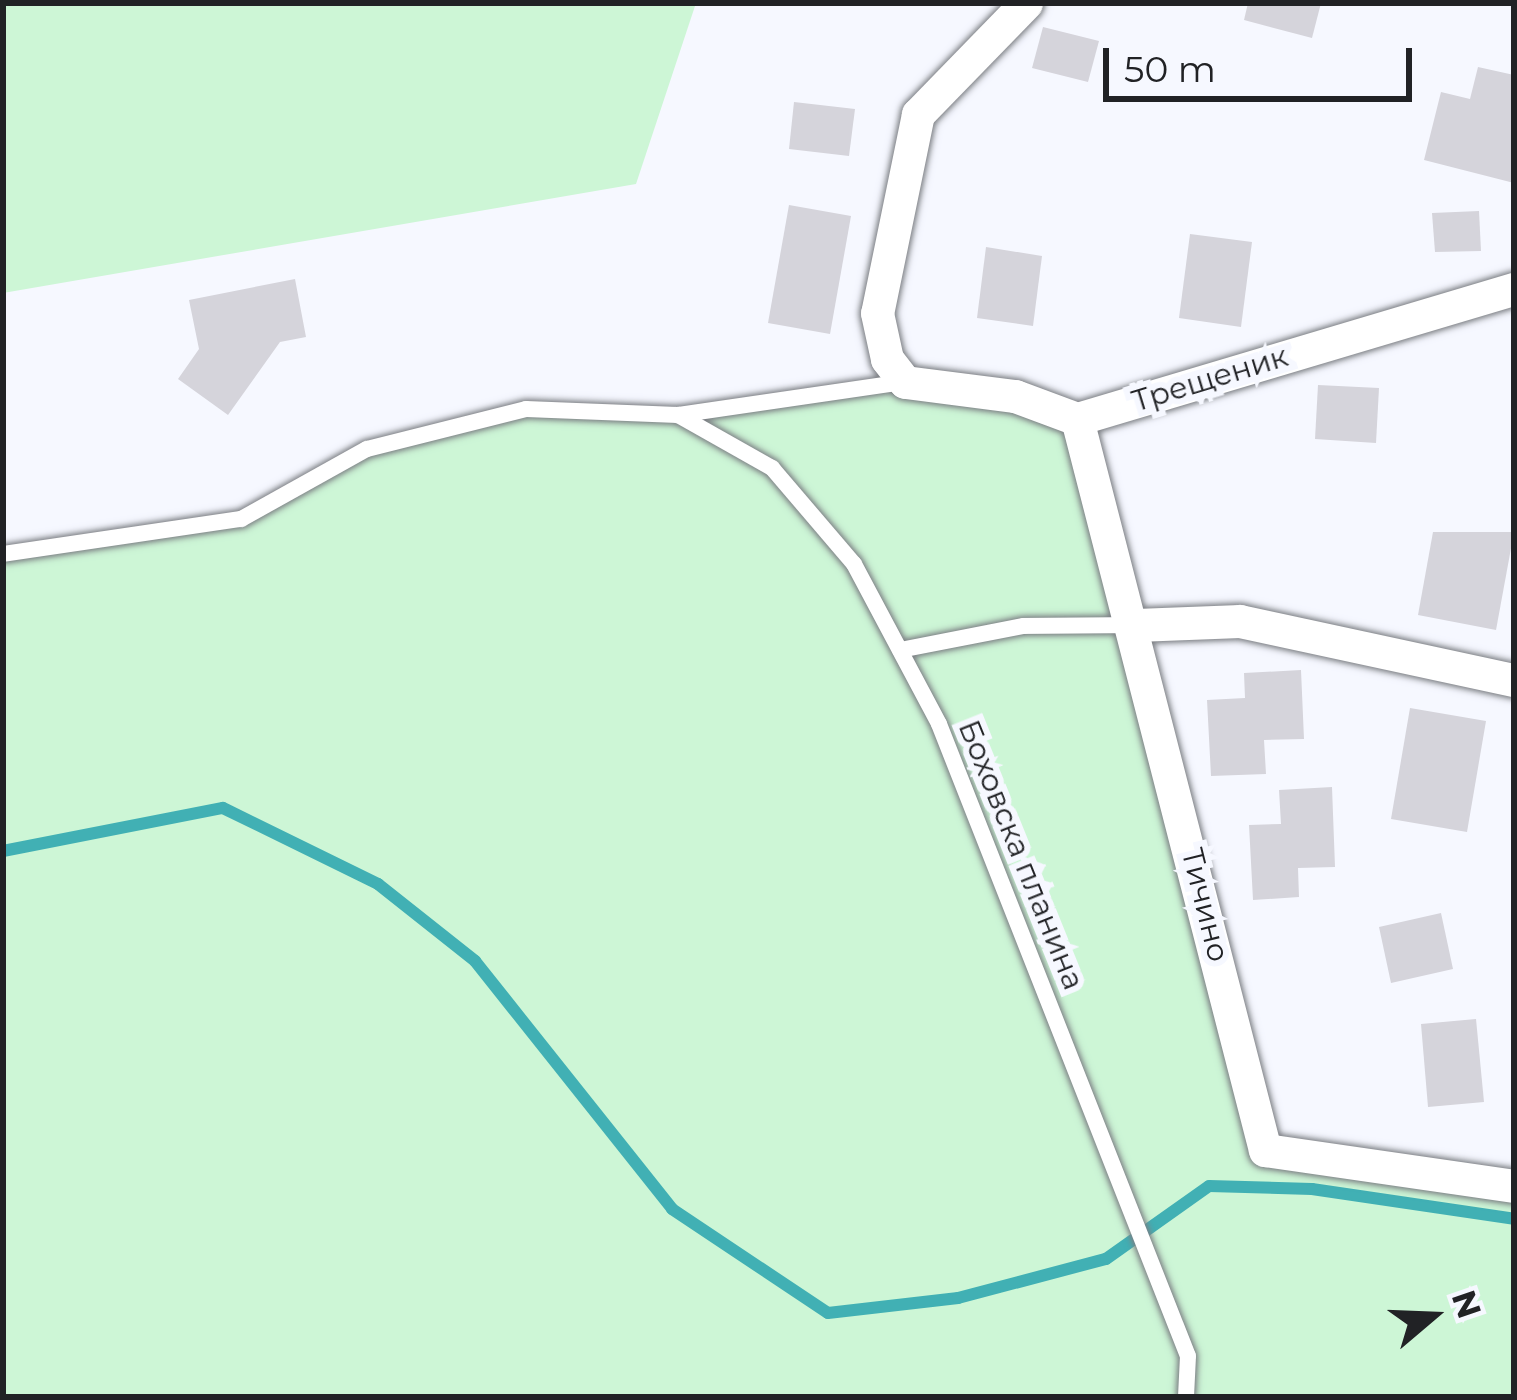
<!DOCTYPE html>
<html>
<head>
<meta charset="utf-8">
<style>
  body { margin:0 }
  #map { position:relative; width:1517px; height:1400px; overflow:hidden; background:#f6f8ff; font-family:Montserrat,sans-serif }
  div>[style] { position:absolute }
  .green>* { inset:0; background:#cdf6d6 }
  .stream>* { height:12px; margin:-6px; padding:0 6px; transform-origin:6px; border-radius:6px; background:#41b0b4 }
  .building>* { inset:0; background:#d5d4db }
  .roads { filter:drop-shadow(0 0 3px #7b7e83) drop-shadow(0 0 3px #7b7e83) }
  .service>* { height:16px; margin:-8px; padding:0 8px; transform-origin:8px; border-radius:8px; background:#fff }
  .minor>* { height:33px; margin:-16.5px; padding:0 16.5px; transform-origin:16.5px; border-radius:16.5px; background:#fff }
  span { translate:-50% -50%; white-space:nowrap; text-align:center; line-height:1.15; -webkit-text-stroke:12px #f6f8ff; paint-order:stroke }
  .street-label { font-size:30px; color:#212225 }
  .frame { position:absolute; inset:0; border:6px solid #212225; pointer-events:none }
  .north { position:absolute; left:1373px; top:1256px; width:120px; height:120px; -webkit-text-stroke:9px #f6f8ff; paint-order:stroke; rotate:71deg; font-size:33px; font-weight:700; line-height:48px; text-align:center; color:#212225 }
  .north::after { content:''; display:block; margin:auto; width:42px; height:54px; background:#212225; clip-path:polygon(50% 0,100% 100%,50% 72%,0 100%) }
  .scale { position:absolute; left:1103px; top:48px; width:309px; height:54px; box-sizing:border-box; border:6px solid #212225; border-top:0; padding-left:15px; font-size:36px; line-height:42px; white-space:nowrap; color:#212225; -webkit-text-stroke:9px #f6f8ff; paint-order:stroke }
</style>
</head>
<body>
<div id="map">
  <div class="green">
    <div style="clip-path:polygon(3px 3px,696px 3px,636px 184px,3px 293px)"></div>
    <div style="clip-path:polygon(905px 382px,1077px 419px,1265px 1149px,1514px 1186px,1514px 1397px,3px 1397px,3px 554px,241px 519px,367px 449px,526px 409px,678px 415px)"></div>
  </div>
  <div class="stream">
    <div style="left:3px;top:851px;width:224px;rotate:-11.1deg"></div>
    <div style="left:223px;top:808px;width:173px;rotate:26.1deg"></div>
    <div style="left:378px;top:884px;width:124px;rotate:38.4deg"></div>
    <div style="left:475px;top:961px;width:317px;rotate:51.5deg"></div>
    <div style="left:672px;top:1209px;width:187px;rotate:33.7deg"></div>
    <div style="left:828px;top:1313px;width:131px;rotate:-6.6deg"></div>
    <div style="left:958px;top:1298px;width:153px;rotate:-14.8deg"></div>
    <div style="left:1106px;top:1259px;width:126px;rotate:-35.3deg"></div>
    <div style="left:1209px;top:1186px;width:103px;rotate:1.7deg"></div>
    <div style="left:1312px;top:1189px;width:204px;rotate:8.4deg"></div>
  </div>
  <div class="building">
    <div style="clip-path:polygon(1248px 3px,1321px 3px,1312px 38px,1244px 20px)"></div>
    <div style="clip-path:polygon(1043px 27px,1099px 41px,1088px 82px,1032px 68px)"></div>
    <div style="clip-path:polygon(1478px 67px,1514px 75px,1514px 183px,1424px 160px,1441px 92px,1470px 99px)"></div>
    <div style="clip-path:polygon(794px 102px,855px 109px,849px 156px,789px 149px)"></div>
    <div style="clip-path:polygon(789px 205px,851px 216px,830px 334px,768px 323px)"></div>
    <div style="clip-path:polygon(1479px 211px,1481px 251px,1435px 252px,1432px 213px)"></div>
    <div style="clip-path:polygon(1190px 234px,1252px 242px,1241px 327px,1179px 318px)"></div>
    <div style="clip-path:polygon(986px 247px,1042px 256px,1033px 326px,977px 318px)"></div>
    <div style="clip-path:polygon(295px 279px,306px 337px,280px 342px,228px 415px,178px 379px,199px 349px,189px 300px)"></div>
    <div style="clip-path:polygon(1318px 385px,1379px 388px,1376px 443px,1315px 439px)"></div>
    <div style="clip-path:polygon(1433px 532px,1514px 532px,1496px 630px,1418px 615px)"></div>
    <div style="clip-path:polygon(1301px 670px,1304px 739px,1264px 740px,1266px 774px,1211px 776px,1207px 700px,1245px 698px,1244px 673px)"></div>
    <div style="clip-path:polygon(1410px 708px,1486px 721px,1467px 832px,1391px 819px)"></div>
    <div style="clip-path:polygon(1332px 787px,1335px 867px,1298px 868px,1299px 897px,1253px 900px,1249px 825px,1281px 824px,1279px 790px)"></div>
    <div style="clip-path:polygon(1441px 913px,1453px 969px,1391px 983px,1379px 927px)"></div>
    <div style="clip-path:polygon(1476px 1019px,1484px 1102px,1428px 1107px,1421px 1024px)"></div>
  </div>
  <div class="roads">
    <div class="service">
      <div style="left:678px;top:415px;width:108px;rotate:29.4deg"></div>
      <div style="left:772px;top:468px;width:126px;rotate:49.5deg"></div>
      <div style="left:854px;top:564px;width:181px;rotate:62deg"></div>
      <div style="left:939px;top:724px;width:679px;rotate:68.5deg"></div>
      <div style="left:1188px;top:1356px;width:41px;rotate:92.8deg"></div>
      <div style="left:3px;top:554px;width:241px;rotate:-8.4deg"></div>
      <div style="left:241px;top:519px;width:144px;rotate:-29.1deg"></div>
      <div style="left:367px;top:449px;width:164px;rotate:-14.1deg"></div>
      <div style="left:526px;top:409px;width:152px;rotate:2.3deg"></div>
      <div style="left:678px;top:415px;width:228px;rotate:-8.3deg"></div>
      <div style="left:900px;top:650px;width:126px;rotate:-11deg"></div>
      <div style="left:1024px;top:626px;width:111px;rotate:-0.5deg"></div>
    </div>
    <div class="minor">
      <div style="left:1026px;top:3px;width:155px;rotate:134.2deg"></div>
      <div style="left:918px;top:114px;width:203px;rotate:101.6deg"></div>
      <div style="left:877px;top:313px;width:47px;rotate:77.7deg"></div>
      <div style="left:887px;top:359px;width:29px;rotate:52deg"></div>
      <div style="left:905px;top:382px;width:111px;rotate:7.3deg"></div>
      <div style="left:1015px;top:396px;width:66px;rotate:20.4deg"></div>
      <div style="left:1077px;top:419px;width:456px;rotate:-16.6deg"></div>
      <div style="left:1077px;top:419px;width:755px;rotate:75.58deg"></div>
      <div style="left:1265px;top:1150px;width:252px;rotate:8.2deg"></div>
      <div style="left:1136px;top:625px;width:104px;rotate:-2.2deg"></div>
      <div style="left:1240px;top:621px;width:280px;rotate:12.2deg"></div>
    </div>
  </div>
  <div class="street-label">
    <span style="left:1210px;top:379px;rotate:-17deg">Трещеник</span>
    <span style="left:1021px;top:855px;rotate:68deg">Боховска планина</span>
    <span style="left:1205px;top:905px;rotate:76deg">Тичино</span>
  </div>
  <div class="frame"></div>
  <div class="north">N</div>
  <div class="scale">50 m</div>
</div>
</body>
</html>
